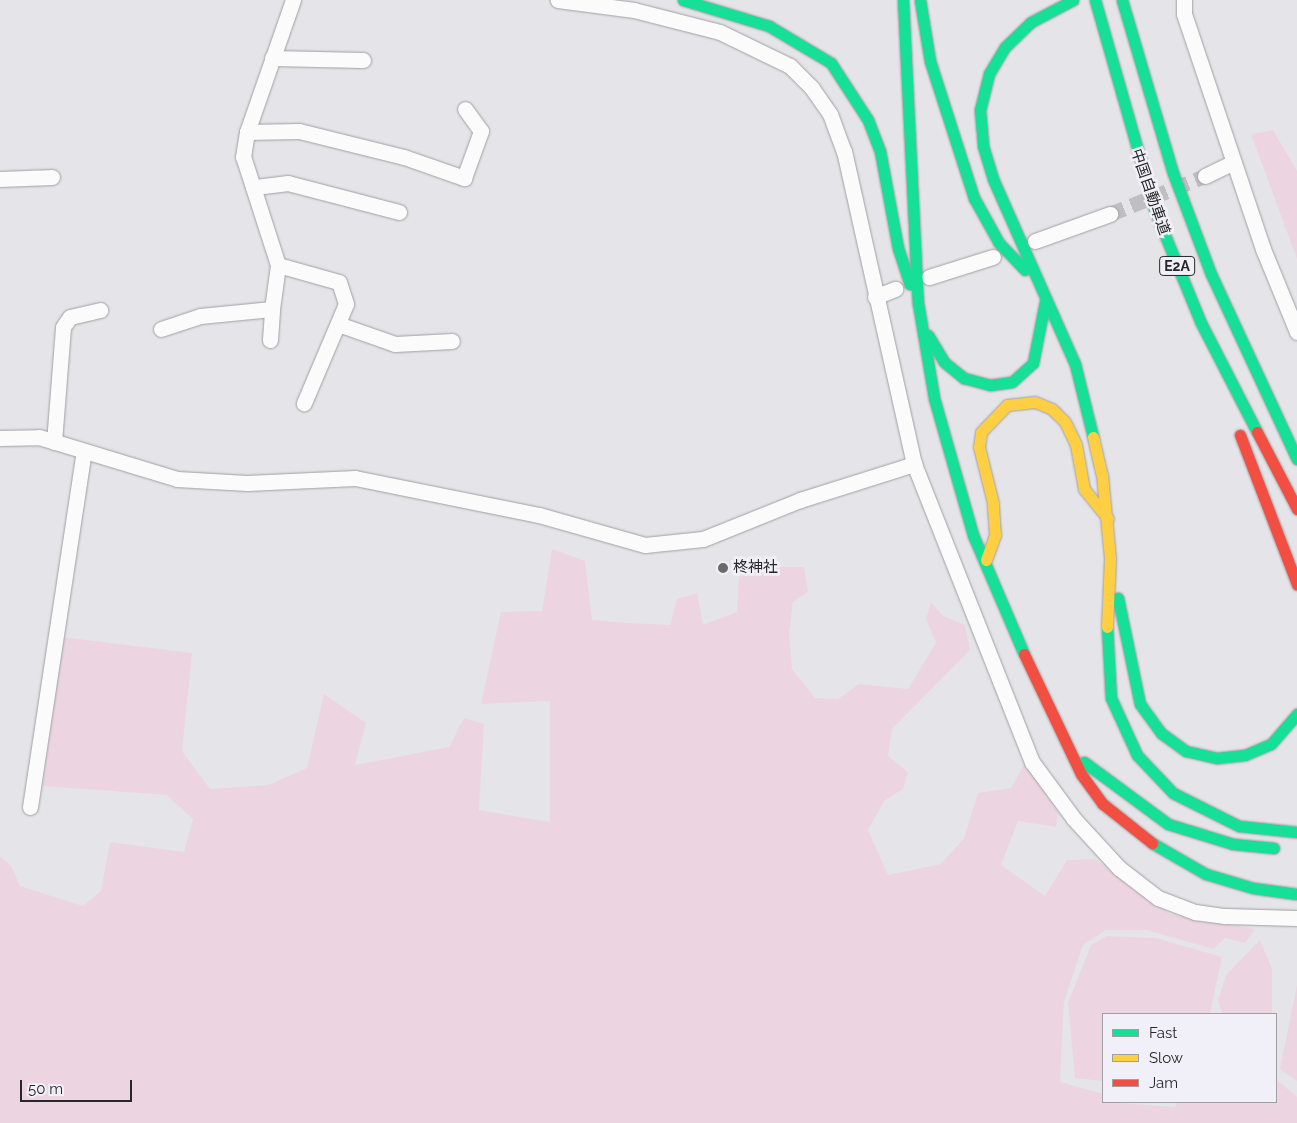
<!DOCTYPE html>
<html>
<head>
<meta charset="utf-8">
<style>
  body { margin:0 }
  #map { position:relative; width:1297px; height:1123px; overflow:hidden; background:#e5e5e9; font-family:Raleway,"Noto Sans JP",sans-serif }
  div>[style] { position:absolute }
  .green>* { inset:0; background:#ecd5e1 }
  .street-tunnel>* { height:15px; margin-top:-7.5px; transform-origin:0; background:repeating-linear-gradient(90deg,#bfbfc3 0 15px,transparent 0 23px) }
  .roads { filter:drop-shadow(0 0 1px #a0a0a3) drop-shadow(0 0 1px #a0a0a3) }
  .street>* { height:15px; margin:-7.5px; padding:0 7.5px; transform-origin:7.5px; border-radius:7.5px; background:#fbfbfc }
  .fast>* { height:11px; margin:-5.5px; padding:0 5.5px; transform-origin:5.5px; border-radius:5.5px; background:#16e098 }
  .slow>* { height:11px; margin:-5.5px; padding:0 5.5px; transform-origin:5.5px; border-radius:5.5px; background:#ffcf43 }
  .jam>* { height:11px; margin:-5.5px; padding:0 5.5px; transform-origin:5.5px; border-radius:5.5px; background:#f24e42 }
  .dots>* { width:14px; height:14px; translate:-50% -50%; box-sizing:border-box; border:2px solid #f1f0f8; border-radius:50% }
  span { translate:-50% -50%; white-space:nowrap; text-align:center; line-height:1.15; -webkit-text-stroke:5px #f1f0f8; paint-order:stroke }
  .shield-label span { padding:1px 4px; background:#f1f0f8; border:1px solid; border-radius:4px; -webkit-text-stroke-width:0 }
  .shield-label { font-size:14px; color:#272629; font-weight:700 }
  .street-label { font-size:15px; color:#272629 }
  .poi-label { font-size:15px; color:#272629 }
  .left { translate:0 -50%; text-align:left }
  .legend { position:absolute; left:1102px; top:1013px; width:175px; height:90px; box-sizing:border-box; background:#f1f0f8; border:1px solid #a09fa5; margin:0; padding:6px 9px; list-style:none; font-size:15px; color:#272629 }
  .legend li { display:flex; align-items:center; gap:10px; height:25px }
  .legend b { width:25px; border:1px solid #a09fa5 }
  .scale { position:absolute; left:20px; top:1080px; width:112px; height:22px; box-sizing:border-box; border:2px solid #272629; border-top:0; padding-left:6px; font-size:15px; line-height:18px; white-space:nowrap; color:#272629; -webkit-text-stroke:4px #f1f0f8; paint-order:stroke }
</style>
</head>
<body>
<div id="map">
  <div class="green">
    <div style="clip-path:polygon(1273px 130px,1297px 171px,1297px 259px,1251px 134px)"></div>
    <div style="clip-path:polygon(552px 549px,585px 561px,592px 620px,629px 623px,670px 625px,677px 599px,697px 593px,703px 625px,737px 612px,739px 577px,768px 567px,804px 567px,808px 592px,793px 602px,789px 634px,792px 669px,815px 698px,838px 699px,859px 684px,908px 689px,936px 643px,926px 619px,931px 602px,943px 616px,965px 625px,970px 650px,892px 729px,888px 756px,908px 772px,903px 789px,885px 800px,868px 830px,888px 875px,941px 864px,964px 838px,978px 793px,1011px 788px,1025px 763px,1058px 813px,1056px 827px,1018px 821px,1001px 865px,1045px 896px,1067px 860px,1095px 859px,1170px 914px,1255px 929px,1245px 943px,1225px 938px,1213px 949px,1147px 930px,1106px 930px,1083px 945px,1064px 1002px,1060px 1082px,1103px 1094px,1103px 1102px,1175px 1107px,1177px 1102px,1276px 1102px,1276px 1079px,1297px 1097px,1297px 1123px,0 1123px,0 856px,11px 866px,20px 886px,83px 906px,101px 891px,110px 842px,184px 852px,193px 819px,167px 795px,43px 786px,62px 637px,192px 653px,182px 751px,210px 789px,268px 785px,307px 768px,324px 694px,366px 723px,355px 765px,449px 747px,464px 718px,484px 724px,479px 810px,550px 822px,550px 701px,481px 704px,501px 612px,542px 611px)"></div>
    <div style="clip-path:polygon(1107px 936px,1156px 938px,1222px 957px,1210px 1014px,1103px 1014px,1103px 1081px,1075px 1078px,1068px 1003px,1091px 945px)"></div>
    <div style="clip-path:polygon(1260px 940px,1272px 969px,1272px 1014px,1222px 1014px,1218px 1000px,1226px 975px)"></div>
    <div style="clip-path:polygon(1297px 985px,1297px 1081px,1280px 1069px)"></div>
  </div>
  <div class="street-tunnel">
    <div style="left:1110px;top:214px;width:102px;rotate:-21.8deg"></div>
  </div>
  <div class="roads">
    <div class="street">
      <div style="left:1184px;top:0;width:14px;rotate:90deg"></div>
      <div style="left:1184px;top:14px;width:248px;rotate:71.4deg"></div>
      <div style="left:1263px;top:249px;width:90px;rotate:67.7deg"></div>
      <div style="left:272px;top:58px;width:91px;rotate:1.3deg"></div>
      <div style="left:247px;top:132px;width:140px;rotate:-70.8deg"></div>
      <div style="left:1205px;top:176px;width:32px;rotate:-26deg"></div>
      <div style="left:0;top:179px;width:52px;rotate:-2.2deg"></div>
      <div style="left:399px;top:212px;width:115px;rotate:-165.4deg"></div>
      <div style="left:288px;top:183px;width:35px;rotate:173deg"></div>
      <div style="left:253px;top:187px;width:32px;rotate:-108deg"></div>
      <div style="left:243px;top:157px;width:25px;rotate:-81deg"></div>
      <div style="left:247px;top:132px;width:52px;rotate:-1.1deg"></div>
      <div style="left:299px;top:131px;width:108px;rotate:13.9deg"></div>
      <div style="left:404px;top:157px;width:64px;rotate:19.3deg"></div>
      <div style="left:464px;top:178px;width:50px;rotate:-70.1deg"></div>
      <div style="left:481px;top:131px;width:27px;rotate:-126deg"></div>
      <div style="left:1035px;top:241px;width:80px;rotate:-19.8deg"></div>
      <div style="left:278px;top:265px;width:63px;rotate:15.6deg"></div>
      <div style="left:339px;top:282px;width:23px;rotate:72deg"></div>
      <div style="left:346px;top:304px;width:108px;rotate:113deg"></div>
      <div style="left:929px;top:277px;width:67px;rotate:-17.4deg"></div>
      <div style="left:875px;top:297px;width:22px;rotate:-22deg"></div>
      <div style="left:338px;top:324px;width:60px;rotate:19.3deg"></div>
      <div style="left:395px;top:344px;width:57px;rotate:-3deg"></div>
      <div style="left:161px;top:329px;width:41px;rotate:-18.4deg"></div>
      <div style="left:200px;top:316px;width:72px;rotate:-5.6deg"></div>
      <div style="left:272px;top:309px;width:44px;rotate:-82.2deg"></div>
      <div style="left:278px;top:265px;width:82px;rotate:-107.8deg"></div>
      <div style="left:270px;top:340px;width:31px;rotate:-86deg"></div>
      <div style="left:0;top:438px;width:39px;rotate:-1deg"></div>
      <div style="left:39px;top:437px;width:144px;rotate:16.9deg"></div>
      <div style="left:177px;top:479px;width:70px;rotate:3.3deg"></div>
      <div style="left:247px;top:483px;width:108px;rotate:-2.7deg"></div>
      <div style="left:355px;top:478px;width:188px;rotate:11.4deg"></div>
      <div style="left:539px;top:515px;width:110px;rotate:15.8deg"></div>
      <div style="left:645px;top:545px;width:58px;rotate:-5.9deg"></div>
      <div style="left:703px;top:539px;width:105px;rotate:-21.9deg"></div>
      <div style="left:800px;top:500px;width:120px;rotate:-17.5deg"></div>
      <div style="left:914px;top:464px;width:320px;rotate:-102.6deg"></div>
      <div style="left:844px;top:152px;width:40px;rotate:-110.2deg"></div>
      <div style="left:830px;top:114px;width:32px;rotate:-125deg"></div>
      <div style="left:812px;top:88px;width:31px;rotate:-135deg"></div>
      <div style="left:790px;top:66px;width:78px;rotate:-154.1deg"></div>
      <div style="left:720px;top:32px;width:89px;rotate:-165.7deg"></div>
      <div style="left:634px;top:10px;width:77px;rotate:-172.5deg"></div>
      <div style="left:54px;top:442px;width:115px;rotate:-85.5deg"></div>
      <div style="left:63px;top:327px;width:12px;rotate:-55deg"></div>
      <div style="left:70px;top:317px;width:31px;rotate:-13deg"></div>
      <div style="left:914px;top:464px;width:321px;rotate:68.4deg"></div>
      <div style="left:1032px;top:762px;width:71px;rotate:53.6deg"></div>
      <div style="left:1074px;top:819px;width:67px;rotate:47.4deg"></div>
      <div style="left:1119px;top:868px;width:49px;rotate:37.6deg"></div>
      <div style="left:1158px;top:898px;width:40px;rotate:21deg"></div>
      <div style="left:1195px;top:912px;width:30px;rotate:8deg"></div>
      <div style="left:1225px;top:916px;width:72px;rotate:1.6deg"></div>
      <div style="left:30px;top:807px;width:360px;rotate:-81.4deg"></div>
    </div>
    <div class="fast">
      <div style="left:683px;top:0;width:90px;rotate:16.8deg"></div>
      <div style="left:769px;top:26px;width:72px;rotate:30.8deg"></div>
      <div style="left:831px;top:63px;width:68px;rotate:57deg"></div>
      <div style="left:868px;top:120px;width:33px;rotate:69deg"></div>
      <div style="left:880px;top:151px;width:99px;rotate:79.5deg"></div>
      <div style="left:898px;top:248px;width:38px;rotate:72deg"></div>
      <div style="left:903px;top:0;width:303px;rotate:87.2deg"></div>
      <div style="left:918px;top:303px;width:96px;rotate:80.4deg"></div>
      <div style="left:934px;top:398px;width:142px;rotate:74.1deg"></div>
      <div style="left:973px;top:535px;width:129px;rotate:66.8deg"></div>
      <div style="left:920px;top:0;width:62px;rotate:80.7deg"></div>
      <div style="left:930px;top:61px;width:144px;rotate:72.2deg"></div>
      <div style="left:974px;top:198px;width:51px;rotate:60.9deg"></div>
      <div style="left:999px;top:243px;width:37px;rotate:46deg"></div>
      <div style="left:1073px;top:0;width:47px;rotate:152.4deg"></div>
      <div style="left:1031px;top:22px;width:36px;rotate:136deg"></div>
      <div style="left:1005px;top:47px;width:31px;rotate:121deg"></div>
      <div style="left:989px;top:74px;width:37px;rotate:104deg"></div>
      <div style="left:980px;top:110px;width:36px;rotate:85deg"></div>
      <div style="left:983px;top:146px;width:34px;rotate:73deg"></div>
      <div style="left:993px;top:179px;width:202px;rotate:66.1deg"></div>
      <div style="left:1075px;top:364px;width:75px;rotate:76.1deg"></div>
      <div style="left:1095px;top:0;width:219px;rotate:74.1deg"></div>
      <div style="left:1155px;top:211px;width:121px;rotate:67.7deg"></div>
      <div style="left:1201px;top:323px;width:123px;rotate:62.8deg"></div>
      <div style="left:1122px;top:0;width:180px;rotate:73.6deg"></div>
      <div style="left:1173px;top:173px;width:108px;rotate:69.4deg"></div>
      <div style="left:1211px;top:274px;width:204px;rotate:65.1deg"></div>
      <div style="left:928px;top:335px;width:31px;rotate:59deg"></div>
      <div style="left:944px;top:362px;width:26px;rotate:39deg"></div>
      <div style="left:964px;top:378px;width:27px;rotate:15deg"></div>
      <div style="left:990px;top:385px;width:22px;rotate:-8deg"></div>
      <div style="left:1012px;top:382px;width:28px;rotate:-42deg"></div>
      <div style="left:1033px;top:363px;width:62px;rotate:-78.9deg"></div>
      <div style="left:1118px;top:598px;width:108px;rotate:78.3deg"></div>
      <div style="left:1140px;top:704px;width:36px;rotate:54deg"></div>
      <div style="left:1161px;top:733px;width:31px;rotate:36deg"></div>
      <div style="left:1186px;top:751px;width:32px;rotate:13deg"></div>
      <div style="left:1217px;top:758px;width:28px;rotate:-6deg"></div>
      <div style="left:1245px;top:755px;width:28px;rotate:-23deg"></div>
      <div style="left:1271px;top:744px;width:40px;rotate:-49deg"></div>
      <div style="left:1107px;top:627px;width:71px;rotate:86.8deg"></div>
      <div style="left:1111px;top:698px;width:63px;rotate:65.5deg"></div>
      <div style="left:1137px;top:755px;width:52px;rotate:46.5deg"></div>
      <div style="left:1173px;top:793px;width:74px;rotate:26.6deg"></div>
      <div style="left:1239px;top:826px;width:58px;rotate:5.9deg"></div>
      <div style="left:1084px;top:762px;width:104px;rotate:36.4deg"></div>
      <div style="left:1168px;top:824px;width:68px;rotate:17.1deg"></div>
      <div style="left:1233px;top:844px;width:41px;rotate:5.6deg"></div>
      <div style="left:1152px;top:843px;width:62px;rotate:29.9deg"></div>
      <div style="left:1206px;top:874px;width:49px;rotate:16.6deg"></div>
      <div style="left:1253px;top:888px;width:44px;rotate:7.8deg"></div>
    </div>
    <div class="slow">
      <div style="left:1093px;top:437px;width:39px;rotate:77deg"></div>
      <div style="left:1102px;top:475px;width:83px;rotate:84.5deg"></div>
      <div style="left:1110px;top:558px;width:69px;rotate:92.5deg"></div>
      <div style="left:986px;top:560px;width:27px;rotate:-70deg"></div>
      <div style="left:995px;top:535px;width:32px;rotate:-94deg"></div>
      <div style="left:993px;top:503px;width:58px;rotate:-104deg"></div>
      <div style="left:979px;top:447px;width:15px;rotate:-82deg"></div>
      <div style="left:981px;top:432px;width:37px;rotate:-46deg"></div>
      <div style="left:1007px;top:405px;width:28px;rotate:-6deg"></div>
      <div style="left:1035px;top:402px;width:18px;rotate:22deg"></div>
      <div style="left:1052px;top:409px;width:18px;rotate:45deg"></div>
      <div style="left:1065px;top:422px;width:25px;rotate:64deg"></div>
      <div style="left:1076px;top:445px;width:45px;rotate:79.7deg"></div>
      <div style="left:1084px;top:489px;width:38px;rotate:51deg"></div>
    </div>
    <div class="jam">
      <div style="left:1257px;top:432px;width:87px;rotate:62.5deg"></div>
      <div style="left:1240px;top:435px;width:160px;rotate:69.1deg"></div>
      <div style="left:1024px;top:654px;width:133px;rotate:64.6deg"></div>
      <div style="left:1081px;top:774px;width:37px;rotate:54deg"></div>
      <div style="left:1103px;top:804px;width:63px;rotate:38.5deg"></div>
    </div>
  </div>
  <div class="dots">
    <div style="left:723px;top:568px;background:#6a696c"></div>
  </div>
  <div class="shield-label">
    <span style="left:1177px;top:266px">E2A</span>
  </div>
  <div class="street-label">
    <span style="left:1150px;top:192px;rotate:71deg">中国自動車道</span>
  </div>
  <div class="poi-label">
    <span class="left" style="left:733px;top:568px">柊神社</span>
  </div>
  <ul class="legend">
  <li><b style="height:6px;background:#16e098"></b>Fast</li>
  <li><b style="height:6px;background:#ffcf43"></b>Slow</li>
  <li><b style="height:6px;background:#f24e42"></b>Jam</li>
  </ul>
  <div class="scale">50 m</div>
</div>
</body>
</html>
